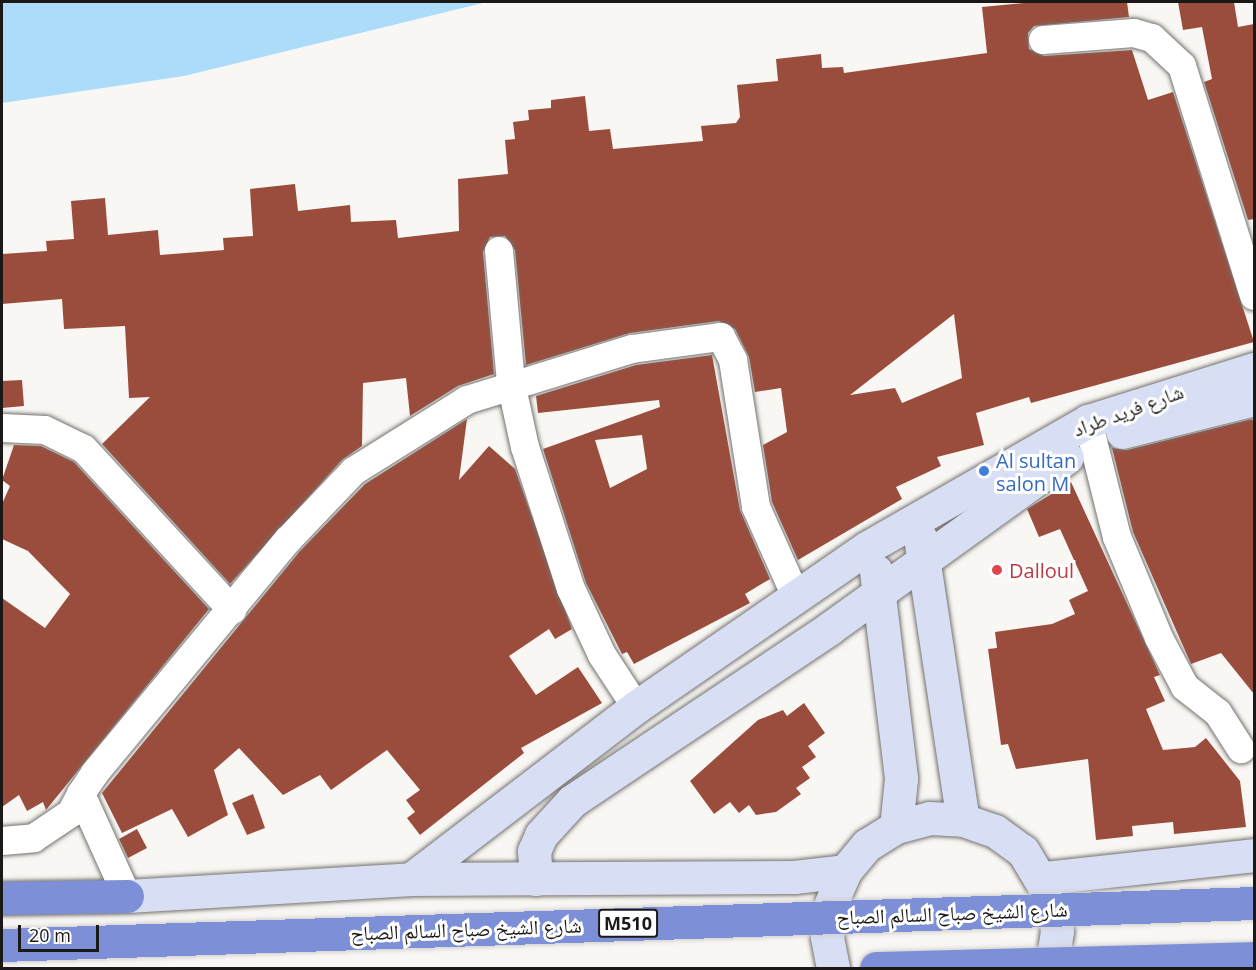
<!DOCTYPE html>
<html>
<head>
<meta charset="utf-8">
<style>
  body { margin:0 }
  #map { position:relative; width:1256px; height:970px; overflow:hidden; background:#f9f7f3; font-family:"Open Sans","Noto Naskh Arabic",sans-serif }
  div>[style] { position:absolute }
  .water>* { inset:0; background:#addcfb }
  .building>* { inset:0; background:#9b4d3d }
  .roads { filter:drop-shadow(0 0 2px #74726f) drop-shadow(0 0 2px #74726f) }
  .street>* { height:28px; margin:-14px; padding:0 14px; transform-origin:14px; border-radius:14px; background:#fff }
  .secondary>* { height:33px; margin:-16.5px; padding:0 16.5px; transform-origin:16.5px; border-radius:16.5px; background:#d8def3 }
  .highway>* { height:33px; margin:-16.5px; padding:0 16.5px; transform-origin:16.5px; border-radius:16.5px; background:#7d90d7 }
  .bridges { filter:drop-shadow(0 0 2px #d1d1d1) drop-shadow(0 0 2px #d1d1d1) }
  .highway-bridge>* { height:33px; margin:-16.5px; padding:0 16.5px; transform-origin:16.5px; border-radius:16.5px; background:#7d90d7 }
  .dots>* { width:16px; height:16px; translate:-50% -50%; box-sizing:border-box; border:3px solid #fff; border-radius:50% }
  span { translate:-50% -50%; white-space:nowrap; text-align:center; line-height:1.15; -webkit-text-stroke:6px #fff; paint-order:stroke }
  .shield-label span { padding:2px 4px; background:#fff; border:2px solid; border-radius:4px; -webkit-text-stroke-width:0 }
  .shield-label { font-size:18px; color:#1a1918; font-weight:700 }
  .street-label { font-size:20px; color:#1a1918 }
  .shop-label { font-size:20px; color:#366cbe }
  .left { translate:0 -50%; text-align:left }
  .health-label { font-size:20px; color:#be3a42 }
  .frame { position:absolute; inset:0; border:3px solid #1a1918; pointer-events:none }
  .scale { position:absolute; left:18px; top:925px; width:81px; height:27px; box-sizing:border-box; border:3px solid #1a1918; border-top:0; padding-left:8px; font-size:18px; line-height:21px; white-space:nowrap; color:#1a1918; -webkit-text-stroke:4px #fff; paint-order:stroke }
</style>
</head>
<body>
<div id="map">
  <div class="water">
    <div style="clip-path:polygon(2px 2px,487px 2px,184px 76px,2px 103px)"></div>
  </div>
  <div class="building">
    <div style="clip-path:polygon(evenodd,1034px 2px,1127px 2px,1129px 17px,1034px 26px,1028px 33px,1029px 49px,1044px 56px,1132px 50px,1148px 100px,1173px 92px,1254px 342px,1031px 403px,1029px 397px,976px 413px,984px 445px,937px 457px,941px 466px,896px 487px,902px 499px,798px 560px,772px 502px,763px 445px,787px 432px,781px 388px,755px 392px,749px 357px,735px 329px,719px 321px,630px 333px,526px 365px,515px 250px,505px 236px,490px 237px,483px 252px,494px 374px,458px 386px,410px 416px,406px 378px,363px 383px,362px 446px,342px 460px,230px 584px,102px 444px,150px 397px,129px 398px,125px 326px,64px 329px,62px 299px,2px 304px,2px 254px,47px 251px,46px 241px,74px 239px,71px 201px,105px 198px,108px 235px,158px 230px,160px 255px,224px 250px,223px 238px,253px 236px,250px 189px,295px 184px,298px 211px,350px 205px,351px 222px,396px 220px,398px 238px,459px 231px,458px 179px,508px 174px,505px 140px,515px 139px,513px 122px,529px 120px,528px 110px,551px 108px,551px 100px,585px 96px,589px 131px,610px 129px,613px 149px,703px 141px,701px 126px,736px 123px,740px 117px,737px 85px,778px 81px,776px 59px,821px 54px,822px 68px,843px 67px,844px 73px,987px 53px,982px 7px,1034px 2px,954px 314px,962px 378px,902px 403px,895px 388px,850px 395px,954px 314px)"></div>
    <div style="clip-path:polygon(1178px 2px,1234px 2px,1238px 27px,1254px 24px,1254px 219px,1248px 220px,1204px 82px,1212px 79px,1202px 27px,1183px 30px)"></div>
    <div style="clip-path:polygon(evenodd,712px 355px,740px 510px,770px 579px,745px 594px,750px 603px,634px 664px,627px 652px,622px 654px,586px 583px,543px 449px,660px 407px,659px 400px,538px 413px,536px 396px,636px 365px,712px 355px,642px 435px,647px 469px,610px 488px,595px 440px,642px 435px)"></div>
    <div style="clip-path:polygon(22px 380px,24px 406px,2px 408px,2px 381px)"></div>
    <div style="clip-path:polygon(467px 419px,459px 480px,489px 446px,515px 469px,572px 629px,555px 639px,549px 629px,509px 656px,536px 695px,578px 667px,602px 703px,521px 748px,524px 753px,420px 835px,407px 818px,415px 812px,406px 800px,420px 790px,387px 750px,331px 790px,320px 775px,283px 795px,239px 748px,214px 770px,228px 815px,188px 837px,172px 809px,122px 833px,102px 793px,300px 551px,365px 484px)"></div>
    <div style="clip-path:polygon(1252px 419px,1254px 423px,1254px 694px,1221px 653px,1191px 664px,1133px 532px,1112px 448px,1127px 450px)"></div>
    <div style="clip-path:polygon(14px 445px,41px 446px,74px 462px,209px 609px,46px 810px,43px 802px,27px 811px,19px 795px,2px 807px,2px 598px,45px 628px,70px 594px,28px 551px,2px 539px,2px 504px,10px 486px,2px 480px)"></div>
    <div style="clip-path:polygon(1071px 482px,1160px 675px,1154px 677px,1165px 701px,1146px 709px,1163px 750px,1195px 747px,1206px 738px,1240px 781px,1246px 827px,1174px 834px,1173px 822px,1132px 826px,1133px 836px,1096px 840px,1088px 759px,1016px 769px,1008px 744px,1001px 745px,988px 649px,997px 648px,995px 632px,1052px 624px,1075px 614px,1069px 600px,1088px 591px,1060px 529px,1039px 537px,1027px 509px)"></div>
    <div style="clip-path:polygon(804px 703px,825px 733px,808px 746px,816px 757px,802px 767px,810px 778px,796px 788px,801px 794px,776px 812px,756px 815px,749px 805px,739px 813px,730px 802px,714px 814px,690px 781px,758px 720px,783px 710px,787px 716px)"></div>
    <div style="clip-path:polygon(253px 794px,265px 828px,247px 835px,232px 803px)"></div>
    <div style="clip-path:polygon(137px 829px,147px 848px,128px 858px,119px 839px)"></div>
  </div>
  <div class="roads">
    <div class="street">
      <div style="left:1043px;top:40px;width:91px;rotate:-4.4deg"></div>
      <div style="left:1134px;top:33px;width:19px;rotate:16deg"></div>
      <div style="left:1152px;top:38px;width:41px;rotate:43deg"></div>
      <div style="left:1182px;top:66px;width:241px;rotate:72.6deg"></div>
      <div style="left:499px;top:251px;width:133px;rotate:84.8deg"></div>
      <div style="left:511px;top:383px;width:66px;rotate:77.7deg"></div>
      <div style="left:525px;top:447px;width:149px;rotate:72.1deg"></div>
      <div style="left:571px;top:589px;width:73px;rotate:64.8deg"></div>
      <div style="left:602px;top:655px;width:62px;rotate:56.8deg"></div>
      <div style="left:1088px;top:421px;width:120px;rotate:76deg"></div>
      <div style="left:1117px;top:537px;width:109px;rotate:67.4deg"></div>
      <div style="left:1159px;top:638px;width:55px;rotate:62deg"></div>
      <div style="left:1185px;top:687px;width:42px;rotate:38.2deg"></div>
      <div style="left:1218px;top:713px;width:43px;rotate:57.4deg"></div>
      <div style="left:2px;top:428px;width:43px;rotate:2.7deg"></div>
      <div style="left:45px;top:430px;width:43px;rotate:26deg"></div>
      <div style="left:84px;top:449px;width:219px;rotate:47.4deg"></div>
      <div style="left:2px;top:841px;width:32px;rotate:-5deg"></div>
      <div style="left:34px;top:838px;width:45px;rotate:-34deg"></div>
      <div style="left:71px;top:813px;width:21px;rotate:-62deg"></div>
      <div style="left:127px;top:896px;width:112px;rotate:-114.3deg"></div>
      <div style="left:81px;top:794px;width:25px;rotate:-56deg"></div>
      <div style="left:95px;top:773px;width:303px;rotate:-50.4deg"></div>
      <div style="left:288px;top:540px;width:95px;rotate:-46.3deg"></div>
      <div style="left:354px;top:471px;width:133px;rotate:-32.1deg"></div>
      <div style="left:467px;top:400px;width:173px;rotate:-17.2deg"></div>
      <div style="left:632px;top:349px;width:90px;rotate:-7.7deg"></div>
      <div style="left:721px;top:337px;width:26px;rotate:62deg"></div>
      <div style="left:733px;top:360px;width:149px;rotate:81.1deg"></div>
      <div style="left:756px;top:507px;width:95px;rotate:65.9deg"></div>
    </div>
    <div class="secondary">
      <div style="left:1122px;top:432px;width:136px;rotate:-14deg"></div>
      <div style="left:920px;top:537px;width:286px;rotate:81.4deg"></div>
      <div style="left:876px;top:571px;width:209px;rotate:83.1deg"></div>
      <div style="left:901px;top:779px;width:48px;rotate:95.9deg"></div>
      <div style="left:1043px;top:878px;width:212px;rotate:-6.2deg"></div>
      <div style="left:411px;top:879px;width:283px;rotate:-37.4deg"></div>
      <div style="left:636px;top:707px;width:282px;rotate:-34.6deg"></div>
      <div style="left:868px;top:547px;width:254px;rotate:-29.8deg"></div>
      <div style="left:1088px;top:421px;width:174px;rotate:-17.4deg"></div>
      <div style="left:536px;top:879px;width:28px;rotate:-94deg"></div>
      <div style="left:534px;top:851px;width:17px;rotate:-66deg"></div>
      <div style="left:541px;top:835px;width:46px;rotate:-47.6deg"></div>
      <div style="left:572px;top:801px;width:311px;rotate:-33.8deg"></div>
      <div style="left:830px;top:628px;width:292px;rotate:-35.8deg"></div>
      <div style="left:127px;top:896px;width:285px;rotate:-3.4deg"></div>
      <div style="left:411px;top:879px;width:383px;rotate:-0.3deg"></div>
      <div style="left:794px;top:877px;width:51px;rotate:-6.7deg"></div>
      <div style="left:833px;top:968px;width:32px;rotate:-101deg"></div>
      <div style="left:827px;top:937px;width:34px;rotate:-83deg"></div>
      <div style="left:831px;top:903px;width:35px;rotate:-66deg"></div>
      <div style="left:845px;top:871px;width:34px;rotate:-50deg"></div>
      <div style="left:867px;top:845px;width:34px;rotate:-32deg"></div>
      <div style="left:896px;top:827px;width:34px;rotate:-15deg"></div>
      <div style="left:929px;top:818px;width:34px;rotate:3deg"></div>
      <div style="left:963px;top:820px;width:34px;rotate:19deg"></div>
      <div style="left:995px;top:831px;width:34px;rotate:36deg"></div>
      <div style="left:1023px;top:851px;width:61px;rotate:59.2deg"></div>
      <div style="left:1054px;top:903px;width:28px;rotate:84deg"></div>
      <div style="left:1057px;top:931px;width:37px;rotate:99deg"></div>
    </div>
    <div class="highway">
      <div style="left:2px;top:898px;width:125px;rotate:-0.9deg"></div>
    </div>
  </div>
  <div class="bridges">
    <div class="highway-bridge">
      <div style="left:2px;top:945px;width:1253px;rotate:-1.92deg"></div>
      <div style="left:876px;top:968px;width:378px;rotate:-1.5deg"></div>
    </div>
  </div>
  <div class="dots">
    <div style="left:984px;top:471px;background:#3f7fe0"></div>
    <div style="left:997px;top:570px;background:#e0444e"></div>
  </div>
  <div class="shield-label">
    <span style="left:628px;top:923px">M510</span>
  </div>
  <div class="street-label">
    <span style="left:1128px;top:410px;rotate:-20deg">شارع فريد طراد</span>
    <span style="left:952px;top:913px;rotate:-2deg">شارع الشيخ صباح السالم الصباح</span>
    <span style="left:466px;top:929px;rotate:-2deg">شارع الشيخ صباح السالم الصباح</span>
  </div>
  <div class="shop-label">
    <span class="left" style="left:996px;top:472px">Al sultan<br>salon M</span>
  </div>
  <div class="health-label">
    <span class="left" style="left:1009px;top:570px">Dalloul</span>
  </div>
  <div class="frame"></div>
  <div class="scale">20 m</div>
</div>
</body>
</html>
